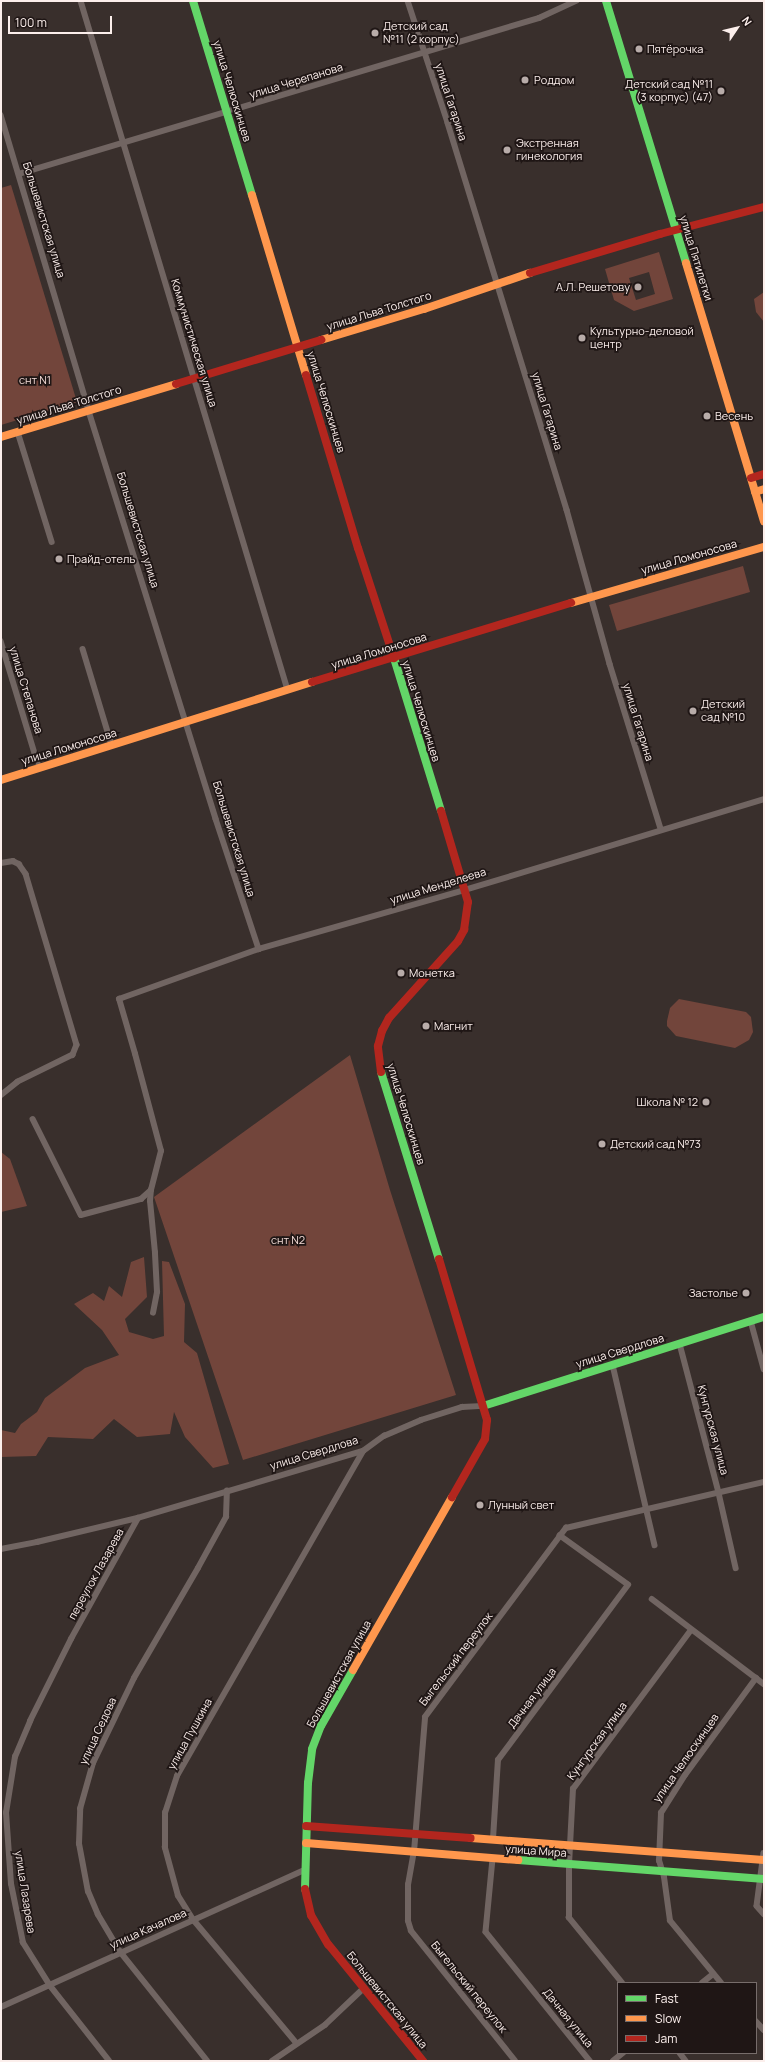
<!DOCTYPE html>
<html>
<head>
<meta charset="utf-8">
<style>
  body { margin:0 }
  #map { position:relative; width:765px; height:2062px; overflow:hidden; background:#392f2c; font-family:Manrope,sans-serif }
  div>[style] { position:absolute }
  .green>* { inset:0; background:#72453b }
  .street>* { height:5.5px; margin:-2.75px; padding:0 2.75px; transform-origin:2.75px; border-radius:2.75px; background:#716562 }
  .fast>* { height:8px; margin:-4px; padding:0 4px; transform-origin:4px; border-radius:4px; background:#63d668 }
  .slow>* { height:8px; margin:-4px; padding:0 4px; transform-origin:4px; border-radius:4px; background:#ff974d }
  .jam>* { height:8px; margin:-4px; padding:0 4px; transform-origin:4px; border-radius:4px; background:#b3261e }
  .dots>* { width:11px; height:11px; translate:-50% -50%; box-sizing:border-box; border:2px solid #1f1615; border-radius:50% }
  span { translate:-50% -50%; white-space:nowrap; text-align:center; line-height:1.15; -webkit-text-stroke:3.5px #1f1615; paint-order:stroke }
  .poi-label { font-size:11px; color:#fcefec }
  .left { translate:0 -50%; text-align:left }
  .right { translate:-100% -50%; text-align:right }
  .street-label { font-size:11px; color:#fcefec }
  .park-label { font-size:11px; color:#f3dbd6 }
  .frame { position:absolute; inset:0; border:2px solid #fcefec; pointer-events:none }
  .legend { position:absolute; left:617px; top:1982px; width:140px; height:72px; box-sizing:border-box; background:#1f1615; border:1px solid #776d6b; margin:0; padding:5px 7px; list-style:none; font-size:12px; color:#fcefec }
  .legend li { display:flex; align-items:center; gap:8px; height:20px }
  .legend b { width:20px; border:1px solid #776d6b }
  .north { position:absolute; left:717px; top:8px; width:40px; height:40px; -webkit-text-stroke:3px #1f1615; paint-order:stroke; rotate:55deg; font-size:11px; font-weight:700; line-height:16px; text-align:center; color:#fcefec }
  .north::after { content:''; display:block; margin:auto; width:14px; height:18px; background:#fcefec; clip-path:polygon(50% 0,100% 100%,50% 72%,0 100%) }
  .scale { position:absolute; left:8px; top:16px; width:104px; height:18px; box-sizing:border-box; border:2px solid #fcefec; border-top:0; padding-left:5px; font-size:12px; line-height:14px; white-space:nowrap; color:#fcefec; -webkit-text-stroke:3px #1f1615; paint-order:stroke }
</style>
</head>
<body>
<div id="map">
  <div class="green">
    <div style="clip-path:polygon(11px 185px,77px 402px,1px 425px,1px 188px)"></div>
    <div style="clip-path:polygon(evenodd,659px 252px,673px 299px,634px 311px,614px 300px,605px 269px,659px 252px,649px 272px,655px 294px,636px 300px,629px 278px,649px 272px)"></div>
    <div style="clip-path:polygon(764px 292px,764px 322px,756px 312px,754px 299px)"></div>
    <div style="clip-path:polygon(743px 566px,750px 592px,617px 631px,609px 605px)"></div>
    <div style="clip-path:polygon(679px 999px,746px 1012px,751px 1017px,753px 1032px,749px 1040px,735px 1048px,676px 1036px,667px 1026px,667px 1021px,670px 1008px)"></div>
    <div style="clip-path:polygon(350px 1055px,390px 1190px,456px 1395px,243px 1460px,154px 1197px)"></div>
    <div style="clip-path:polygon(1px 1152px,10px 1159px,27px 1206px,1px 1212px)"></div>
    <div style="clip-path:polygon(144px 1257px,147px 1297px,125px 1319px,129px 1332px,153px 1339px,164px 1336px,162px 1261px,169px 1262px,185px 1304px,184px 1342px,197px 1353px,229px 1464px,213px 1468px,185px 1437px,174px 1412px,170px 1434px,137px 1437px,114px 1419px,93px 1439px,48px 1437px,36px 1456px,1px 1457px,1px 1430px,15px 1433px,21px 1424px,37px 1412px,45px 1398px,85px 1368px,119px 1355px,102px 1330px,74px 1304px,93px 1293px,104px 1301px,109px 1286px,122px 1297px,131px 1262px)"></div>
  </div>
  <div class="street">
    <div style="left:81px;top:1px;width:719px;rotate:73.28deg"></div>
    <div style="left:408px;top:1px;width:128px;rotate:71.8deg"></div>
    <div style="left:448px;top:123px;width:405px;rotate:72.9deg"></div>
    <div style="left:567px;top:510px;width:160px;rotate:74.4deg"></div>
    <div style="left:610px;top:664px;width:173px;rotate:72.8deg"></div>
    <div style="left:1px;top:115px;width:309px;rotate:73.4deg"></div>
    <div style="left:89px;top:411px;width:427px;rotate:72.7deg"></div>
    <div style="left:216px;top:819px;width:137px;rotate:71.7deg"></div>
    <div style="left:19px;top:174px;width:543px;rotate:-16.7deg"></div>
    <div style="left:539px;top:18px;width:41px;rotate:-24.7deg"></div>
    <div style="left:18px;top:432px;width:115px;rotate:72.8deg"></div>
    <div style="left:1px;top:641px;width:132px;rotate:73.2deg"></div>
    <div style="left:83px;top:649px;width:100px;rotate:73.2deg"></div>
    <div style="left:1px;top:863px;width:12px;rotate:-9deg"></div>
    <div style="left:13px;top:861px;width:7px;rotate:27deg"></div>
    <div style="left:19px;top:864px;width:12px;rotate:55deg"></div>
    <div style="left:26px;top:874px;width:178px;rotate:73.4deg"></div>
    <div style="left:77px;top:1045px;width:11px;rotate:112deg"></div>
    <div style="left:73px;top:1055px;width:61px;rotate:153.9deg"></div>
    <div style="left:18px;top:1082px;width:22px;rotate:141deg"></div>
    <div style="left:33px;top:1119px;width:107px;rotate:63.4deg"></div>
    <div style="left:81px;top:1215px;width:62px;rotate:-14.9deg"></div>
    <div style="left:141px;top:1199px;width:13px;rotate:-42deg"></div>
    <div style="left:153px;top:1313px;width:21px;rotate:-79deg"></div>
    <div style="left:157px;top:1292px;width:39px;rotate:-93deg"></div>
    <div style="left:155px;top:1253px;width:52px;rotate:-95.5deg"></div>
    <div style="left:150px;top:1201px;width:11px;rotate:-85deg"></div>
    <div style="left:151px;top:1190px;width:40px;rotate:-75.6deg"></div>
    <div style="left:161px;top:1151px;width:100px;rotate:-105deg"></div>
    <div style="left:135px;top:1054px;width:57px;rotate:-106.2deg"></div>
    <div style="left:119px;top:999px;width:149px;rotate:-19.7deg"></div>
    <div style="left:259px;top:949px;width:214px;rotate:-16deg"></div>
    <div style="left:465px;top:890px;width:313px;rotate:-16.9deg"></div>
    <div style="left:751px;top:1321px;width:50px;rotate:74.8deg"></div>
    <div style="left:680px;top:1344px;width:154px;rotate:75.3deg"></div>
    <div style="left:719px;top:1493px;width:77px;rotate:77.2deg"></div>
    <div style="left:613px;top:1365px;width:185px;rotate:76.9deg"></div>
    <div style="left:1px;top:1549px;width:37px;rotate:-11deg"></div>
    <div style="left:37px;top:1542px;width:104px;rotate:-13.4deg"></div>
    <div style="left:138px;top:1518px;width:235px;rotate:-16.6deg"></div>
    <div style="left:363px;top:1451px;width:26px;rotate:-36deg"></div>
    <div style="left:384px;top:1436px;width:40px;rotate:-23.4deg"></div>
    <div style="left:421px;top:1420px;width:43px;rotate:-17.6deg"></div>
    <div style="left:462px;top:1407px;width:21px;rotate:-3deg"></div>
    <div style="left:652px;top:1599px;width:141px;rotate:37.2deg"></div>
    <div style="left:493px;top:1839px;width:79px;rotate:-86.4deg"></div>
    <div style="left:498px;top:1760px;width:218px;rotate:-53.4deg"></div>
    <div style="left:628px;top:1585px;width:84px;rotate:-144.2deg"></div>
    <div style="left:764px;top:1853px;width:53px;rotate:97.5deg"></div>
    <div style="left:757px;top:1906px;width:11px;rotate:49deg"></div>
    <div style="left:493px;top:1859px;width:73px;rotate:95.5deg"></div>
    <div style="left:486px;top:1932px;width:166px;rotate:51.1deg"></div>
    <div style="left:622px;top:1983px;width:84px;rotate:-129.2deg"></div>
    <div style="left:569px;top:1918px;width:53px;rotate:-90deg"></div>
    <div style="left:569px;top:1865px;width:76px;rotate:-87deg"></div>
    <div style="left:573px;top:1789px;width:198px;rotate:-53.4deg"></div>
    <div style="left:702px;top:1983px;width:14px;rotate:-39deg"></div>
    <div style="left:721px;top:1983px;width:80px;rotate:-129.4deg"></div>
    <div style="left:670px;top:1921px;width:44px;rotate:-97.8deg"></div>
    <div style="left:664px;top:1877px;width:17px;rotate:-107deg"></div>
    <div style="left:659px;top:1861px;width:48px;rotate:-87.6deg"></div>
    <div style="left:661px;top:1813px;width:45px;rotate:-57.7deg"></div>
    <div style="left:685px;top:1775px;width:120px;rotate:-53.8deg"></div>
    <div style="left:1px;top:2007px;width:333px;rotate:-24.3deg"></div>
    <div style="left:756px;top:2021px;width:12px;rotate:48deg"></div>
    <div style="left:296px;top:2043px;width:160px;rotate:-129.9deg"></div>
    <div style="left:193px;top:1920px;width:28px;rotate:-122deg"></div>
    <div style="left:178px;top:1896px;width:50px;rotate:-105.2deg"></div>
    <div style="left:165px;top:1848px;width:35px;rotate:-90deg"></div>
    <div style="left:165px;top:1813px;width:39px;rotate:-72deg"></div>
    <div style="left:177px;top:1776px;width:374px;rotate:-60.2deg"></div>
    <div style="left:680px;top:2053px;width:10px;rotate:53deg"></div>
    <div style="left:109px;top:2061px;width:95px;rotate:-128.2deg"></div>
    <div style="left:50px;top:1986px;width:51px;rotate:-122.1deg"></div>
    <div style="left:23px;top:1943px;width:60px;rotate:-101.5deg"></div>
    <div style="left:11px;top:1884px;width:71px;rotate:-94deg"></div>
    <div style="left:6px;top:1813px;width:57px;rotate:-80.9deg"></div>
    <div style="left:15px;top:1757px;width:39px;rotate:-67deg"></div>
    <div style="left:30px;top:1721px;width:92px;rotate:-63.4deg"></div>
    <div style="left:71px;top:1639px;width:138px;rotate:-61deg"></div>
    <div style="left:207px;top:2061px;width:139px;rotate:-128.6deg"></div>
    <div style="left:120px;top:1952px;width:43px;rotate:-120.7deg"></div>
    <div style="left:98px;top:1915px;width:25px;rotate:-113deg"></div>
    <div style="left:88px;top:1892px;width:49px;rotate:-100.6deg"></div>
    <div style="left:79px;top:1844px;width:35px;rotate:-88deg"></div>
    <div style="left:80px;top:1809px;width:48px;rotate:-74.2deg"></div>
    <div style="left:93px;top:1763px;width:94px;rotate:-64.2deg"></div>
    <div style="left:134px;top:1678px;width:127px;rotate:-59.8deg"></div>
    <div style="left:198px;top:1568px;width:58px;rotate:-61.2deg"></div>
    <div style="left:226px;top:1517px;width:26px;rotate:-88deg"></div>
    <div style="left:272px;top:2061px;width:64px;rotate:-34.2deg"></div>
    <div style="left:325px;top:2025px;width:52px;rotate:-43.5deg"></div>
    <div style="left:515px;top:2061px;width:166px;rotate:-128.7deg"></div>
    <div style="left:411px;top:1931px;width:10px;rotate:-107deg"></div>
    <div style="left:408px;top:1921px;width:36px;rotate:-90deg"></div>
    <div style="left:408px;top:1885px;width:34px;rotate:-80deg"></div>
    <div style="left:414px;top:1852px;width:135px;rotate:-85.3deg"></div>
    <div style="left:425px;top:1717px;width:236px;rotate:-53.3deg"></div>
    <div style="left:566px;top:1528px;width:203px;rotate:-13.1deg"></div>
    <div style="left:613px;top:2061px;width:13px;rotate:-39deg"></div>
  </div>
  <div class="fast">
    <div style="left:193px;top:1px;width:203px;rotate:73.1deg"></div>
    <div style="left:606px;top:1px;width:274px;rotate:73deg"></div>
    <div style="left:394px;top:658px;width:160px;rotate:72.9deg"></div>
    <div style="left:381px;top:1072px;width:196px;rotate:72.8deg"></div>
    <div style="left:483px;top:1406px;width:295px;rotate:-17.6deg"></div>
    <div style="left:518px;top:1860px;width:247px;rotate:4.4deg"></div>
    <div style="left:305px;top:1889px;width:106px;rotate:-88.4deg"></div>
    <div style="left:308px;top:1783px;width:34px;rotate:-83deg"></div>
    <div style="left:312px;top:1749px;width:25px;rotate:-69deg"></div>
    <div style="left:321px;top:1726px;width:64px;rotate:-60.3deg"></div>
  </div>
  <div class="slow">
    <div style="left:252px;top:195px;width:188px;rotate:73.3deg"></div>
    <div style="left:686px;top:263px;width:270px;rotate:73.2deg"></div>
    <div style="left:321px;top:340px;width:108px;rotate:-16.8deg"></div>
    <div style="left:424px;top:309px;width:112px;rotate:-18.8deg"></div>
    <div style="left:1px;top:437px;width:183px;rotate:-16.8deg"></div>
    <div style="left:755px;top:492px;width:9px;rotate:-18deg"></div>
    <div style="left:571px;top:603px;width:201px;rotate:-16.2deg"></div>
    <div style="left:1px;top:780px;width:326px;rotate:-17.5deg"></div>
    <div style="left:353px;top:1670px;width:199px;rotate:-60.2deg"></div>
    <div style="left:471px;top:1838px;width:294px;rotate:4.3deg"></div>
    <div style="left:306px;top:1843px;width:213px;rotate:4.6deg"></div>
  </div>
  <div class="jam">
    <div style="left:530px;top:273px;width:136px;rotate:-16.7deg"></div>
    <div style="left:660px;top:234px;width:107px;rotate:-14.6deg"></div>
    <div style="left:306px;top:375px;width:181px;rotate:73.3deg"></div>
    <div style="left:358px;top:548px;width:116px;rotate:71.9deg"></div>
    <div style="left:176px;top:384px;width:152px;rotate:-16.9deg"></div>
    <div style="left:751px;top:478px;width:14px;rotate:-17deg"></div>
    <div style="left:312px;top:682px;width:271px;rotate:-17deg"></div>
    <div style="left:381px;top:1072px;width:26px;rotate:-97deg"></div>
    <div style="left:378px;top:1046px;width:16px;rotate:-75deg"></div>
    <div style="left:382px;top:1031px;width:15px;rotate:-62deg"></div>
    <div style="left:389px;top:1018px;width:103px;rotate:-48.1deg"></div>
    <div style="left:458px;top:941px;width:13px;rotate:-61deg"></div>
    <div style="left:464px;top:930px;width:28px;rotate:-82deg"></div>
    <div style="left:468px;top:902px;width:95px;rotate:-106.5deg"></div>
    <div style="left:439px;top:1259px;width:168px;rotate:73.4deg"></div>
    <div style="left:487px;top:1420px;width:19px;rotate:96deg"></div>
    <div style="left:485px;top:1439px;width:67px;rotate:119.6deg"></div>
    <div style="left:306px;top:1826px;width:165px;rotate:4.2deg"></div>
    <div style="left:305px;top:1889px;width:27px;rotate:77deg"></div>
    <div style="left:311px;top:1915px;width:34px;rotate:60deg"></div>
    <div style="left:328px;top:1944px;width:151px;rotate:50.9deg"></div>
  </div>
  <div class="dots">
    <div style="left:375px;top:33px;background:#b8aca9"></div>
    <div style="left:639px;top:49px;background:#b8aca9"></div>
    <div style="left:525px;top:80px;background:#b8aca9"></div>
    <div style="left:721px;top:91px;background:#b8aca9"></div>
    <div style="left:507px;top:150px;background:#b8aca9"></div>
    <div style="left:638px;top:287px;background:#b8aca9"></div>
    <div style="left:582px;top:338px;background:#b8aca9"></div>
    <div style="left:707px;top:416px;background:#b8aca9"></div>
    <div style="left:59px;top:559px;background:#b8aca9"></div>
    <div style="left:693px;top:711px;background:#b8aca9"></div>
    <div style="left:401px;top:973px;background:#b8aca9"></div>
    <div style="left:426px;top:1026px;background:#b8aca9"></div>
    <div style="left:706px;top:1102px;background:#b8aca9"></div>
    <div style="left:602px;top:1144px;background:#b8aca9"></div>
    <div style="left:746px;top:1293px;background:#b8aca9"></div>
    <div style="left:480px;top:1505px;background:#b8aca9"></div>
  </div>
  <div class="poi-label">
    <span class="left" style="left:383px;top:33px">Детский сад<br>№11 (2 корпус)</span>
    <span class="left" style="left:647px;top:49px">Пятёрочка</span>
    <span class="left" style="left:534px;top:80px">Роддом</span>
    <span class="right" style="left:713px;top:91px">Детский сад №11<br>(3 корпус) (47)</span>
    <span class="left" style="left:516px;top:150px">Экстренная<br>гинекология</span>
    <span class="right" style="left:630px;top:287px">А.Л. Решетову</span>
    <span class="left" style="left:590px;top:338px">Культурно-деловой<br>центр</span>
    <span class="left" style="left:715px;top:416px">Весень</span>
    <span class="left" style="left:67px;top:559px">Прайд-отель</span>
    <span class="left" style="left:701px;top:711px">Детский<br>сад №10</span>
    <span class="left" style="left:409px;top:973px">Монетка</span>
    <span class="left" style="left:434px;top:1026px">Магнит</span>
    <span class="right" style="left:698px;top:1102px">Школа № 12</span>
    <span class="left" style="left:610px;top:1144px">Детский сад №73</span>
    <span class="right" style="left:738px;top:1293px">Застолье</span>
    <span class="left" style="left:488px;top:1505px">Лунный свет</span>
  </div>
  <div class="street-label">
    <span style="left:296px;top:81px;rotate:-17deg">улица Черепанова</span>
    <span style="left:232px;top:91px;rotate:73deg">улица Челюскинцев</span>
    <span style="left:451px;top:102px;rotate:72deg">улица Гагарина</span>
    <span style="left:44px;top:220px;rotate:73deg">Большевистская улица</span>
    <span style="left:696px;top:258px;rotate:73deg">улица Пятилетки</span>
    <span style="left:379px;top:311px;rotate:-17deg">улица Льва Толстого</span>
    <span style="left:194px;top:343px;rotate:73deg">Коммунистическая улица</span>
    <span style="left:326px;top:402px;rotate:73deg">улица Челюскинцев</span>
    <span style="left:69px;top:405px;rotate:-17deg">улица Льва Толстого</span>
    <span style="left:547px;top:411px;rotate:73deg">улица Гагарина</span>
    <span style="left:138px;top:530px;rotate:73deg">Большевистская улица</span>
    <span style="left:689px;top:557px;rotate:-16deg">улица Ломоносова</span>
    <span style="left:379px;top:651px;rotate:-17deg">улица Ломоносова</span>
    <span style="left:26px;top:690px;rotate:73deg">улица Степанова</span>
    <span style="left:421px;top:711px;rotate:73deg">улица Челюскинцев</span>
    <span style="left:638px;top:722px;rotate:73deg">улица Гагарина</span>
    <span style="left:69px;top:747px;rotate:-17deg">улица Ломоносова</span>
    <span style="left:234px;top:839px;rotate:73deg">Большевистская улица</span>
    <span style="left:438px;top:886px;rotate:-17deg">улица Менделеева</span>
    <span style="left:406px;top:1114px;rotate:73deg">улица Челюскинцев</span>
    <span style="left:620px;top:1351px;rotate:-17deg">улица Свердлова</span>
    <span style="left:713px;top:1430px;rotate:75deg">Кунгурская улица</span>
    <span style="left:314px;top:1453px;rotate:-17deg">улица Свердлова</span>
    <span style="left:96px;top:1574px;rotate:-61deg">переулок Лазарева</span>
    <span style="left:456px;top:1659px;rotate:-53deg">Быгельский переулок</span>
    <span style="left:339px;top:1674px;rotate:-61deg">Большевистская улица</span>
    <span style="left:532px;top:1698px;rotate:-53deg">Дачная улица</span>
    <span style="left:98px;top:1731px;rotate:-65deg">улица Седова</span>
    <span style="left:190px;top:1734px;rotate:-61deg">улица Пушкина</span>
    <span style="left:597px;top:1741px;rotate:-54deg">Кунгурская улица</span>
    <span style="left:686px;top:1758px;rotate:-55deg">улица Челюскинцев</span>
    <span style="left:536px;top:1851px;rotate:4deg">улица Мира</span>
    <span style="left:25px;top:1892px;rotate:81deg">улица Лазарева</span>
    <span style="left:148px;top:1929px;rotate:-24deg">улица Качалова</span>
    <span style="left:469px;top:1987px;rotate:51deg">Быгельский переулок</span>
    <span style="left:387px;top:2000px;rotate:51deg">Большевистская улица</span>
    <span style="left:568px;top:2018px;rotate:51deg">Дачная улица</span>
  </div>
  <div class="park-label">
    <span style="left:35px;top:380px">снт N1</span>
    <span style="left:288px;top:1240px">снт N2</span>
  </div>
  <div class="frame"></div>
  <ul class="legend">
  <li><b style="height:5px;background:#63d668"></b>Fast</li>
  <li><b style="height:5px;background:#ff974d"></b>Slow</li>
  <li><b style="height:5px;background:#b3261e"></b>Jam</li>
  </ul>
  <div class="north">N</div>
  <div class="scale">100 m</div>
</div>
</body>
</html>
